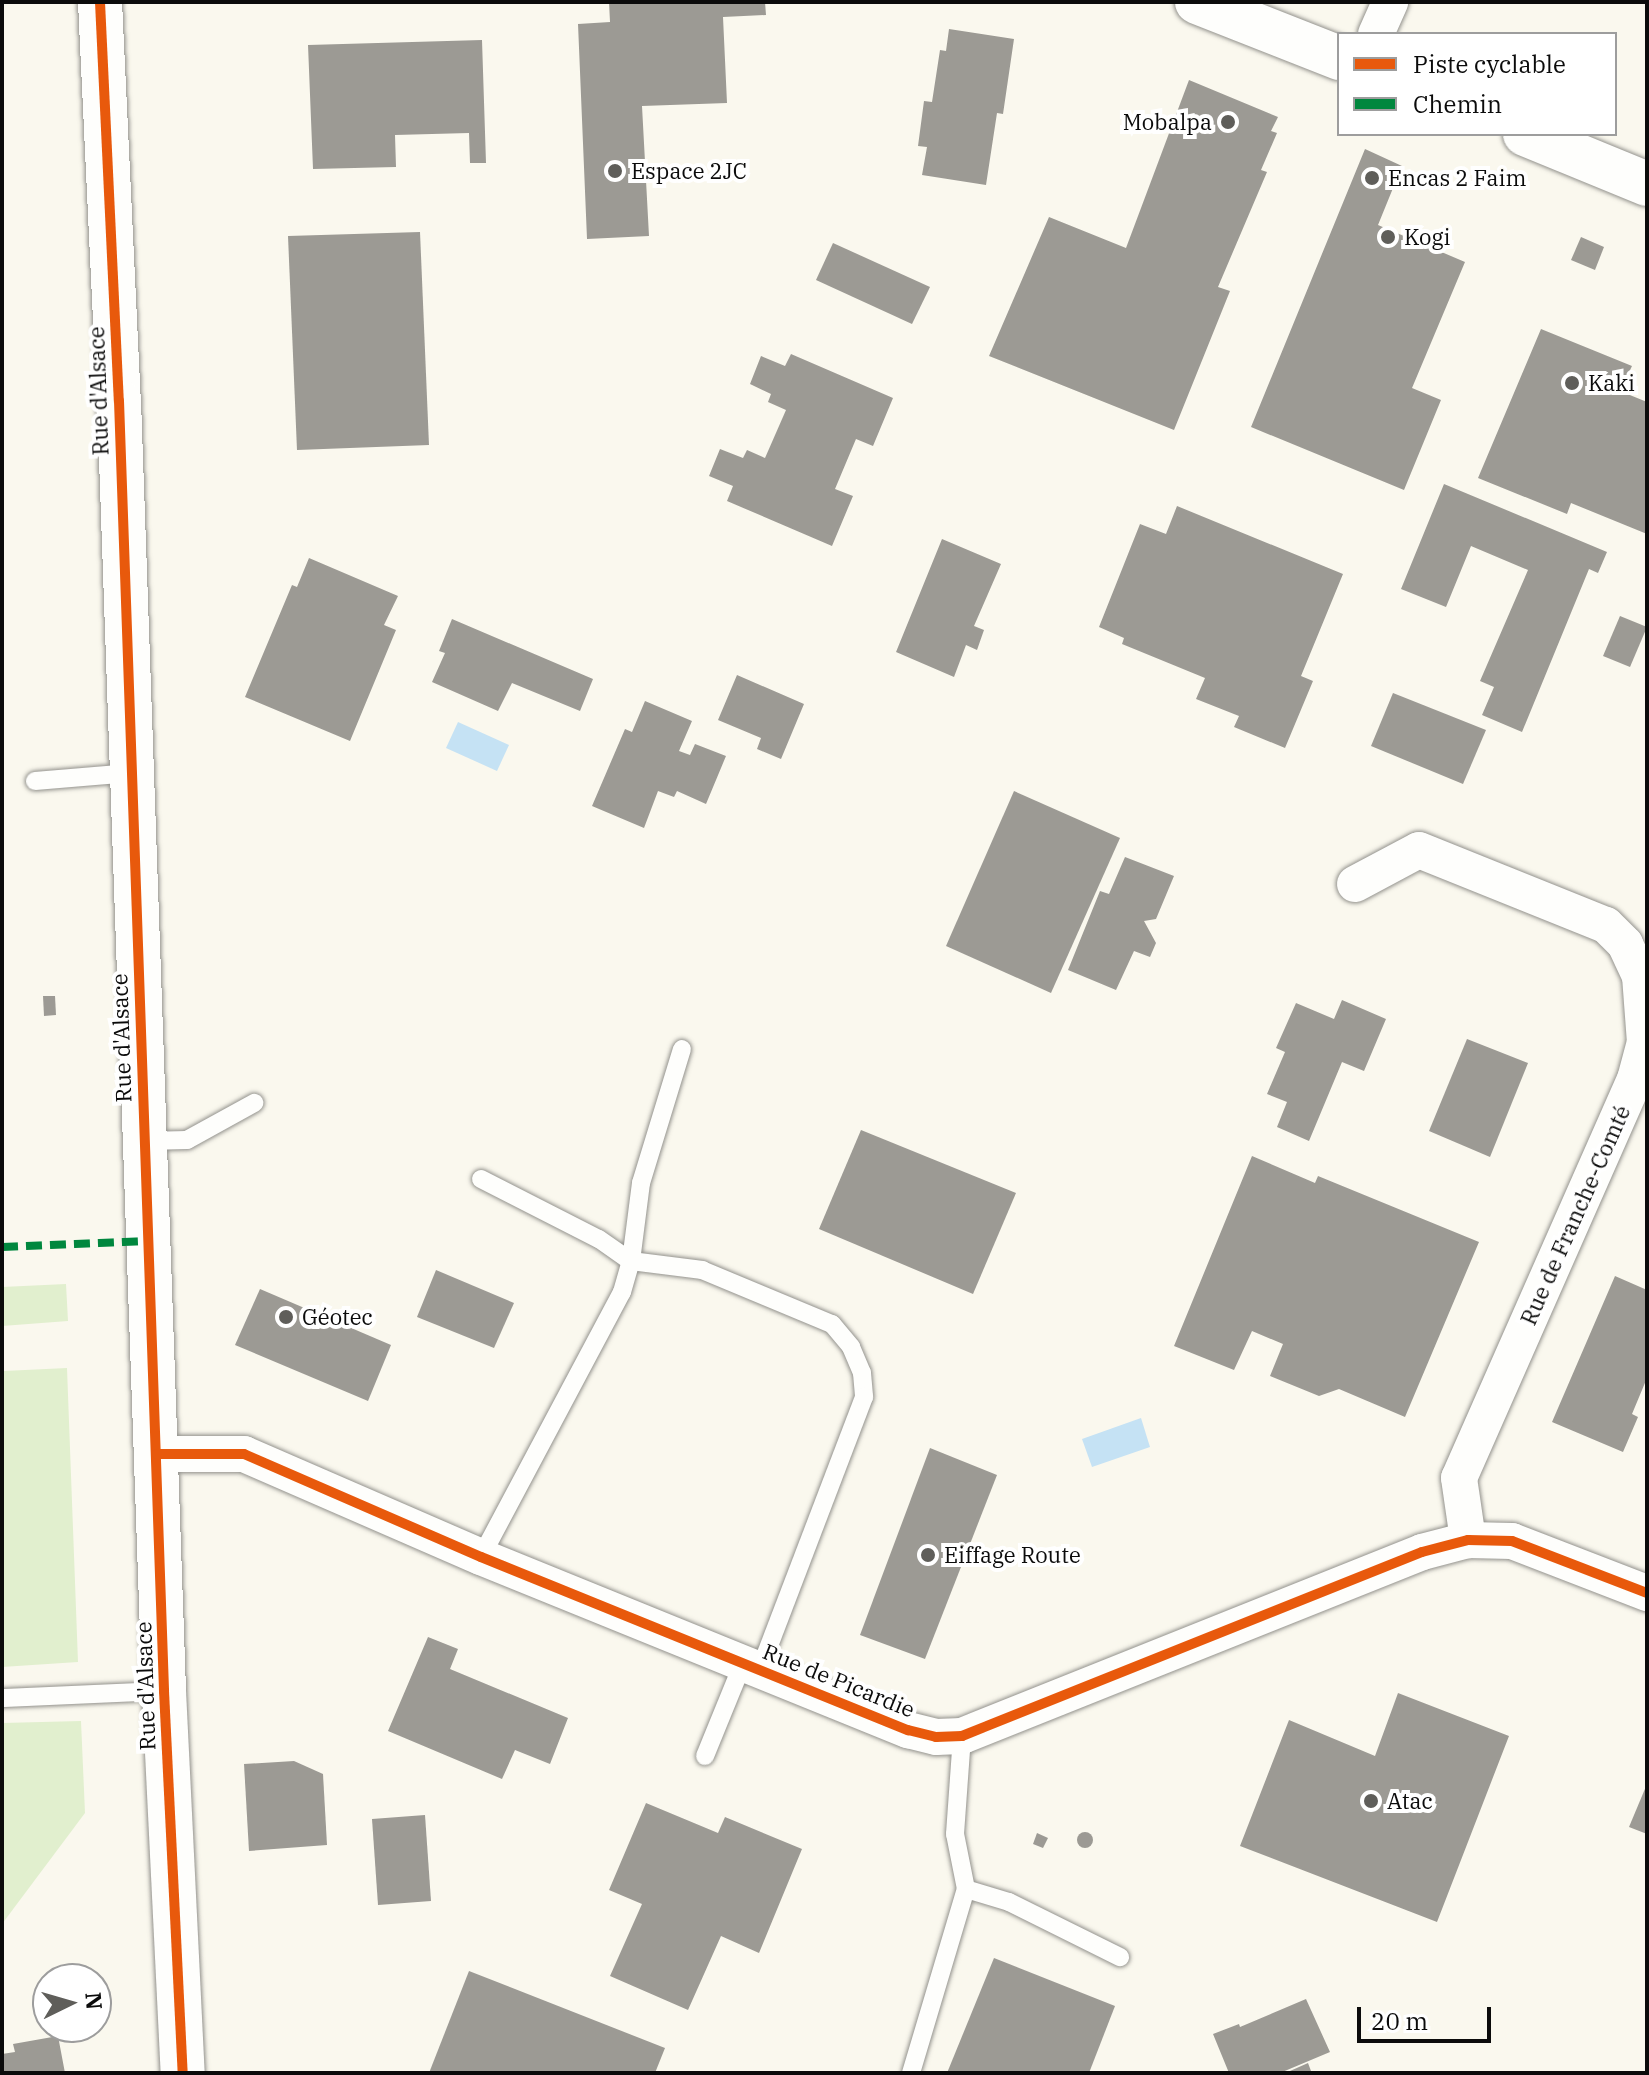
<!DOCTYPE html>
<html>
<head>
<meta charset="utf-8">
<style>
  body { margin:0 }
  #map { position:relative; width:1649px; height:2075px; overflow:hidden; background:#faf8ee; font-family:"IBM Plex Serif",serif }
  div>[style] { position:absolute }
  .green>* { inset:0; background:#e1efce }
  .water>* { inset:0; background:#c5e2f4 }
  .building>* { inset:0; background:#9c9a94 }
  .round { border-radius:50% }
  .roads { filter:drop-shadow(0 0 2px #93928d) drop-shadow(0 0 2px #93928d) }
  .service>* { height:18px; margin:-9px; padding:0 9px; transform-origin:9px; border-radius:9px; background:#fefefc }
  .minor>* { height:36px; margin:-18px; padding:0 18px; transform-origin:18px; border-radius:18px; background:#fefefc }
  .tertiary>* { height:44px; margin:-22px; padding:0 22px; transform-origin:22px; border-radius:22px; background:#fefefc }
  .quiet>* { height:8px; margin-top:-4px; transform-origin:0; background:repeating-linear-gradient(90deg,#00873e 0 16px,transparent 0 24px) }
  .cycleway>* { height:10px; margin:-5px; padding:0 5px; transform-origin:5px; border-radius:5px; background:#e8590c }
  .dots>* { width:22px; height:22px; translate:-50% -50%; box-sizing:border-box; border:4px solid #fff; border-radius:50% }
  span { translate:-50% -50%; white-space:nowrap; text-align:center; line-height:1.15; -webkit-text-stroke:8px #fff; paint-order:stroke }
  .poi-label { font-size:22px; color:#0b0b0b }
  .right { translate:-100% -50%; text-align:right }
  .left { translate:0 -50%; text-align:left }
  .street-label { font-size:22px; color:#0b0b0b }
  .frame { position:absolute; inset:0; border:4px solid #0b0b0b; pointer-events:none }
  .legend { position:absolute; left:1337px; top:32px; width:280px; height:104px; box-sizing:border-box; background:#fff; border:2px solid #9d9d9d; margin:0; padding:10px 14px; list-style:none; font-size:24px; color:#0b0b0b }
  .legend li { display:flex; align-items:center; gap:16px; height:40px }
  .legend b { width:40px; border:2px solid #9d9d9d }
  .north { position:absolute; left:32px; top:1963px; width:80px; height:80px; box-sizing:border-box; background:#fff; border:2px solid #9d9d9d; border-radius:50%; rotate:85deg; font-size:22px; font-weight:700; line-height:32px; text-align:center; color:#0b0b0b }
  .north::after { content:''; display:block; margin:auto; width:28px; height:36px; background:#5f5e5a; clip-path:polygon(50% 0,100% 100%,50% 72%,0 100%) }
  .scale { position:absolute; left:1357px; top:2007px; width:134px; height:36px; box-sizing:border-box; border:4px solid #0b0b0b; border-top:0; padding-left:10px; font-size:24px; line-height:28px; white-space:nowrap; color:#0b0b0b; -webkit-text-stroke:6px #fff; paint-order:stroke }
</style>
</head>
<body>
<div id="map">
  <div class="green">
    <div style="clip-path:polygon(66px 1284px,68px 1321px,2px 1326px,4px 1371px,67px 1368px,78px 1662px,2px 1667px,2px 1287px)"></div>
    <div style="clip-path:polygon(81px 1721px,85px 1813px,2px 1924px,2px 1723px)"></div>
  </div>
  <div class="water">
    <div style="clip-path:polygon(458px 722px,509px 745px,497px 771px,446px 748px)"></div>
    <div style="clip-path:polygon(1141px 1418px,1150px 1447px,1092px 1467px,1082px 1439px)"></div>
  </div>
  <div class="building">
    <div style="clip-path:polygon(609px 2px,765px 2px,766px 15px,723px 17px,727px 103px,642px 106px,649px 236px,587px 239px,578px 24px,610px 22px)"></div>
    <div style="clip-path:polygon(949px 29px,1014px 39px,1003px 114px,997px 113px,986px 185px,922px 175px,927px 147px,918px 146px,924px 101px,932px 102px,940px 50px,946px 51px)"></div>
    <div style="clip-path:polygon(482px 40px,486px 163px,470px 163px,469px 133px,395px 135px,396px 167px,313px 169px,308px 45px)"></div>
    <div style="clip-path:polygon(1189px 80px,1278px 117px,1271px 131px,1277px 133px,1261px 170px,1267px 172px,1218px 287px,1230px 291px,1174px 430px,989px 356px,1049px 217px,1126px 248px)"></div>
    <div style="clip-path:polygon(1365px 149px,1402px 166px,1378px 225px,1465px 262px,1412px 388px,1441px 400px,1404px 490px,1251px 427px)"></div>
    <div style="clip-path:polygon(420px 232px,429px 445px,297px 450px,288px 236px)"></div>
    <div style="clip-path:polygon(1581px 237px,1604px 247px,1595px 270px,1571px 260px)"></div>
    <div style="clip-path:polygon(833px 243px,930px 287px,912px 324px,816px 280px)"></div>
    <div style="clip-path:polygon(1541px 329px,1632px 366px,1620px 391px,1647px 402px,1647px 534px,1571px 503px,1567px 514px,1478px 478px)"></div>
    <div style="clip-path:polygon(791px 354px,893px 398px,873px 446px,856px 439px,835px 489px,853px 496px,832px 546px,727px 501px,733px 486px,709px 476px,720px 449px,743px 458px,747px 450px,765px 458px,786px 410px,768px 402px,771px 394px,750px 384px,761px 356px,785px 366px)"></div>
    <div style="clip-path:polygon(1444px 484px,1607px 552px,1598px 573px,1589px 569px,1522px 732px,1482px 715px,1494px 687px,1480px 681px,1528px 570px,1471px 546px,1446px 607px,1401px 589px)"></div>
    <div style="clip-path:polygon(1177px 506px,1343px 574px,1301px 676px,1313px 681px,1285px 748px,1234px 727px,1239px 716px,1196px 699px,1205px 678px,1122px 644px,1124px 638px,1099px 627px,1140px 524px,1166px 534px)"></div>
    <div style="clip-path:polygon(942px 539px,1001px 564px,974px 626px,984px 630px,977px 650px,966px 645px,954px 677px,896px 652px)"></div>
    <div style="clip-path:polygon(309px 558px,398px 596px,384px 625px,396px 630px,350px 741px,245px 697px,292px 585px,297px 587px)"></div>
    <div style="clip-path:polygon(1620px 616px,1647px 627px,1630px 667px,1603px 656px)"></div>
    <div style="clip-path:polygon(452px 619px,593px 679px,580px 711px,512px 683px,498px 711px,432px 682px,445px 653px,439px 651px)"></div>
    <div style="clip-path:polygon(737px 675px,804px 704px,781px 759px,757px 749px,761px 738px,718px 720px)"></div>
    <div style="clip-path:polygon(1393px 693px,1486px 730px,1463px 784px,1371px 746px)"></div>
    <div style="clip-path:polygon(645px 701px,692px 721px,679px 751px,690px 755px,695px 744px,726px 756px,706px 804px,677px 791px,674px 797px,658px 791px,644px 828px,592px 806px,625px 729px,632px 732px)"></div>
    <div style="clip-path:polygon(1014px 791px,1120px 838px,1051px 993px,946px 946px)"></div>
    <div style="clip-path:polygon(1125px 857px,1174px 876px,1156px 919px,1144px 921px,1156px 943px,1150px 957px,1134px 951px,1116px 990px,1068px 970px,1100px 891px,1109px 894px)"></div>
    <div style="clip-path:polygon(43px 996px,55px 996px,56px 1015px,44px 1016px)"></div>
    <div style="clip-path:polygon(1342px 1000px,1386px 1019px,1364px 1071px,1342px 1062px,1309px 1141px,1277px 1127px,1287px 1102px,1267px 1094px,1285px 1052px,1276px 1048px,1296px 1003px,1334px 1019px)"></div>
    <div style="clip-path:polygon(1467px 1039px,1528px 1063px,1490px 1157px,1429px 1131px)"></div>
    <div style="clip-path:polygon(861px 1130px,1016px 1193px,973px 1294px,819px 1229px)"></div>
    <div style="clip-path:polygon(1252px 1156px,1315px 1183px,1318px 1176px,1479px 1242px,1405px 1417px,1339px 1389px,1319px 1396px,1270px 1376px,1283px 1344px,1252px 1331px,1234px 1370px,1174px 1346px)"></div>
    <div style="clip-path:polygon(436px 1270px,514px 1303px,494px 1348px,417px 1317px)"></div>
    <div style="clip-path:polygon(1615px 1276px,1647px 1290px,1647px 1378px,1632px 1414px,1638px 1417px,1623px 1452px,1552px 1422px)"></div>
    <div style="clip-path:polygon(260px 1289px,391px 1345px,368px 1401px,235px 1345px)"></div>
    <div style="clip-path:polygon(930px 1448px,997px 1475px,925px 1659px,860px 1635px)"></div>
    <div style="clip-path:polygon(428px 1637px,458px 1649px,450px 1669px,568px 1718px,550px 1764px,515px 1750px,502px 1779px,388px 1731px)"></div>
    <div style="clip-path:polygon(1398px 1693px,1509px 1736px,1437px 1922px,1240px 1846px,1289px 1720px,1375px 1756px)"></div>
    <div style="clip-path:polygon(294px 1761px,323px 1774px,327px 1845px,249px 1851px,244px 1764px)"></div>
    <div style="clip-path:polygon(1647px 1784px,1647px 1834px,1629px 1827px)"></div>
    <div style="clip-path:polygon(646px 1803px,718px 1833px,725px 1817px,802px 1849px,759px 1953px,721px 1936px,688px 2010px,610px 1976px,642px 1904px,609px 1890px)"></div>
    <div style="clip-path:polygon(425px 1815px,431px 1901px,378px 1905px,372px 1819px)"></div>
    <div class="round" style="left:1077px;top:1832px;width:16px;height:16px"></div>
    <div style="clip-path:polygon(1037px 1833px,1048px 1838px,1043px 1848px,1033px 1844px)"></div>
    <div style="clip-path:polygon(994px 1958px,1115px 2006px,1089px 2073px,947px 2073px)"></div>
    <div style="clip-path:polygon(469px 1971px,665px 2048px,655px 2073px,429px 2073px)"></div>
    <div style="clip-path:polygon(1306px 1999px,1330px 2052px,1280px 2073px,1229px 2073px,1213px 2034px,1239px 2024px,1240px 2027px)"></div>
    <div style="clip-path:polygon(58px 2036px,65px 2073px,2px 2073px,2px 2054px,15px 2052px,13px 2044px)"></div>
    <div style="clip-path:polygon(1308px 2063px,1311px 2071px,1291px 2073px,1290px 2071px)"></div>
  </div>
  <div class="roads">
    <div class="service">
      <div style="left:35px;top:781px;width:96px;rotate:-4.8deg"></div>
      <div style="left:145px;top:1141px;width:42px;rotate:-1.4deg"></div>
      <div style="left:187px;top:1140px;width:77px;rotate:-28.9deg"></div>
      <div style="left:481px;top:1179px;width:132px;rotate:27deg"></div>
      <div style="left:599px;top:1239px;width:39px;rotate:35deg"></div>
      <div style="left:631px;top:1261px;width:79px;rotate:-82.7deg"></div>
      <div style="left:641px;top:1183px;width:140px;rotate:-73deg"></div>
      <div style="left:481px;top:1557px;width:300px;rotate:-62deg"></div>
      <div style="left:622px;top:1292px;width:32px;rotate:-74deg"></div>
      <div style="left:631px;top:1261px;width:72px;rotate:7.2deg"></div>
      <div style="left:702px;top:1270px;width:141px;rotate:22.6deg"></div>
      <div style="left:832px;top:1324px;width:30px;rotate:50deg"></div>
      <div style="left:851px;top:1347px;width:28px;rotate:67deg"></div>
      <div style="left:862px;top:1373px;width:24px;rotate:85deg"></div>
      <div style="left:864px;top:1397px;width:292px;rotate:110.9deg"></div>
      <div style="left:2px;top:1698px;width:162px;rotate:-2.5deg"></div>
      <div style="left:705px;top:1756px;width:100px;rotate:-67.8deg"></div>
      <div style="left:966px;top:1889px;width:45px;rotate:16.8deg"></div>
      <div style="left:1009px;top:1902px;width:124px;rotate:26.4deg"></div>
      <div style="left:911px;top:2073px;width:192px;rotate:-73.4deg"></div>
      <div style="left:966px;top:1889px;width:56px;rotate:-101.3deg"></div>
      <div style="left:955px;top:1834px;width:98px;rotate:-85.9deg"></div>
    </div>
    <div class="minor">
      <div style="left:1376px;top:34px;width:35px;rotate:-66deg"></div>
      <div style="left:1355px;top:884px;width:72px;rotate:-28deg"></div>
      <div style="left:1419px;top:850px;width:201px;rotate:21.9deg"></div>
      <div style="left:1606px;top:925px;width:27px;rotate:45deg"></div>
      <div style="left:1625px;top:944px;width:35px;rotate:65deg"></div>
      <div style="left:1640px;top:976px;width:66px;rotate:85.7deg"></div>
      <div style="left:1645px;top:1042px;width:38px;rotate:105deg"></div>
      <div style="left:1635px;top:1079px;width:436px;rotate:113.8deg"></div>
      <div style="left:1459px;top:1478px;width:63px;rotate:81.7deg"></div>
      <div style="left:157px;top:1454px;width:87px"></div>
      <div style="left:244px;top:1454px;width:258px;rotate:23.5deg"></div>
      <div style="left:481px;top:1557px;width:461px;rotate:22.1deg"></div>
      <div style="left:908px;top:1730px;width:29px;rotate:14deg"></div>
      <div style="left:936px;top:1737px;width:26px;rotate:-2deg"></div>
      <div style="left:962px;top:1736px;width:495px;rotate:-21.8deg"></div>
      <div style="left:1422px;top:1552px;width:48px;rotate:-14.6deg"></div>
      <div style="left:1468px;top:1540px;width:44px;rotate:1.3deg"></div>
      <div style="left:1512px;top:1541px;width:145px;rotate:21.1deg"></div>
    </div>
    <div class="tertiary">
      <div style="left:100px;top:2px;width:399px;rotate:87.3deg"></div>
      <div style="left:119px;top:401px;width:1291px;rotate:88deg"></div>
      <div style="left:164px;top:1691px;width:382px;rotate:87.2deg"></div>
      <div style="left:1197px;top:2px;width:153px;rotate:21.5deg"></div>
      <div style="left:1525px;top:134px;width:132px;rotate:22.3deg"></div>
    </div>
  </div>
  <div class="quiet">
    <div style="left:2px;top:1247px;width:146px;rotate:-2.4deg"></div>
  </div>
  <div class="cycleway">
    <div style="left:100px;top:2px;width:399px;rotate:87.3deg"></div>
    <div style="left:119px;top:401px;width:1291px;rotate:88deg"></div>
    <div style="left:164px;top:1691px;width:382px;rotate:87.2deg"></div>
    <div style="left:157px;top:1454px;width:87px"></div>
    <div style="left:244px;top:1454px;width:258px;rotate:23.5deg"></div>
    <div style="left:481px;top:1557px;width:461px;rotate:22.1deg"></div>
    <div style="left:908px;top:1730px;width:29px;rotate:14deg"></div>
    <div style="left:936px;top:1737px;width:26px;rotate:-2deg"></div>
    <div style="left:962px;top:1736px;width:495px;rotate:-21.8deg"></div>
    <div style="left:1422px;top:1552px;width:48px;rotate:-14.6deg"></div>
    <div style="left:1468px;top:1540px;width:44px;rotate:1.3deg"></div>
    <div style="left:1512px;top:1541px;width:145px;rotate:21.1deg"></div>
  </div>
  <div class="dots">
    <div style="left:1228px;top:122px;background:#5f5e5a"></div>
    <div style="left:615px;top:171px;background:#5f5e5a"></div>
    <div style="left:1372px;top:178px;background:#5f5e5a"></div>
    <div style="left:1388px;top:237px;background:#5f5e5a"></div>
    <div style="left:1572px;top:383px;background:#5f5e5a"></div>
    <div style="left:286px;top:1317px;background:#5f5e5a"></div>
    <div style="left:928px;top:1555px;background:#5f5e5a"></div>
    <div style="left:1371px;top:1801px;background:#5f5e5a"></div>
  </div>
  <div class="poi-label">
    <span class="right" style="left:1212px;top:122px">Mobalpa</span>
    <span class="left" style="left:631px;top:171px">Espace 2JC</span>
    <span class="left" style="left:1388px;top:178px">Encas 2 Faim</span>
    <span class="left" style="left:1404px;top:237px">Kogi</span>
    <span class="left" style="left:1588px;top:383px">Kaki</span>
    <span class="left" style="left:302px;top:1317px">Géotec</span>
    <span class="left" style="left:944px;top:1555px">Eiffage Route</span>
    <span class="left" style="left:1387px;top:1801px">Atac</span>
  </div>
  <div class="street-label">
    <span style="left:98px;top:391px;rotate:-92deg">Rue d'Alsace</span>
    <span style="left:121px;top:1038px;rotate:-92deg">Rue d'Alsace</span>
    <span style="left:1575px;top:1215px;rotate:-66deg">Rue de Franche-Comté</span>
    <span style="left:839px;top:1680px;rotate:22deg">Rue de Picardie</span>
    <span style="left:145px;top:1686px;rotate:-92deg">Rue d'Alsace</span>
  </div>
  <div class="frame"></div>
  <ul class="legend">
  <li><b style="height:10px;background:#e8590c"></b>Piste cyclable</li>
  <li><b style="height:10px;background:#00873e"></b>Chemin</li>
  </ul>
  <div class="north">N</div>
  <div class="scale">20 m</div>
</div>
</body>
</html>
